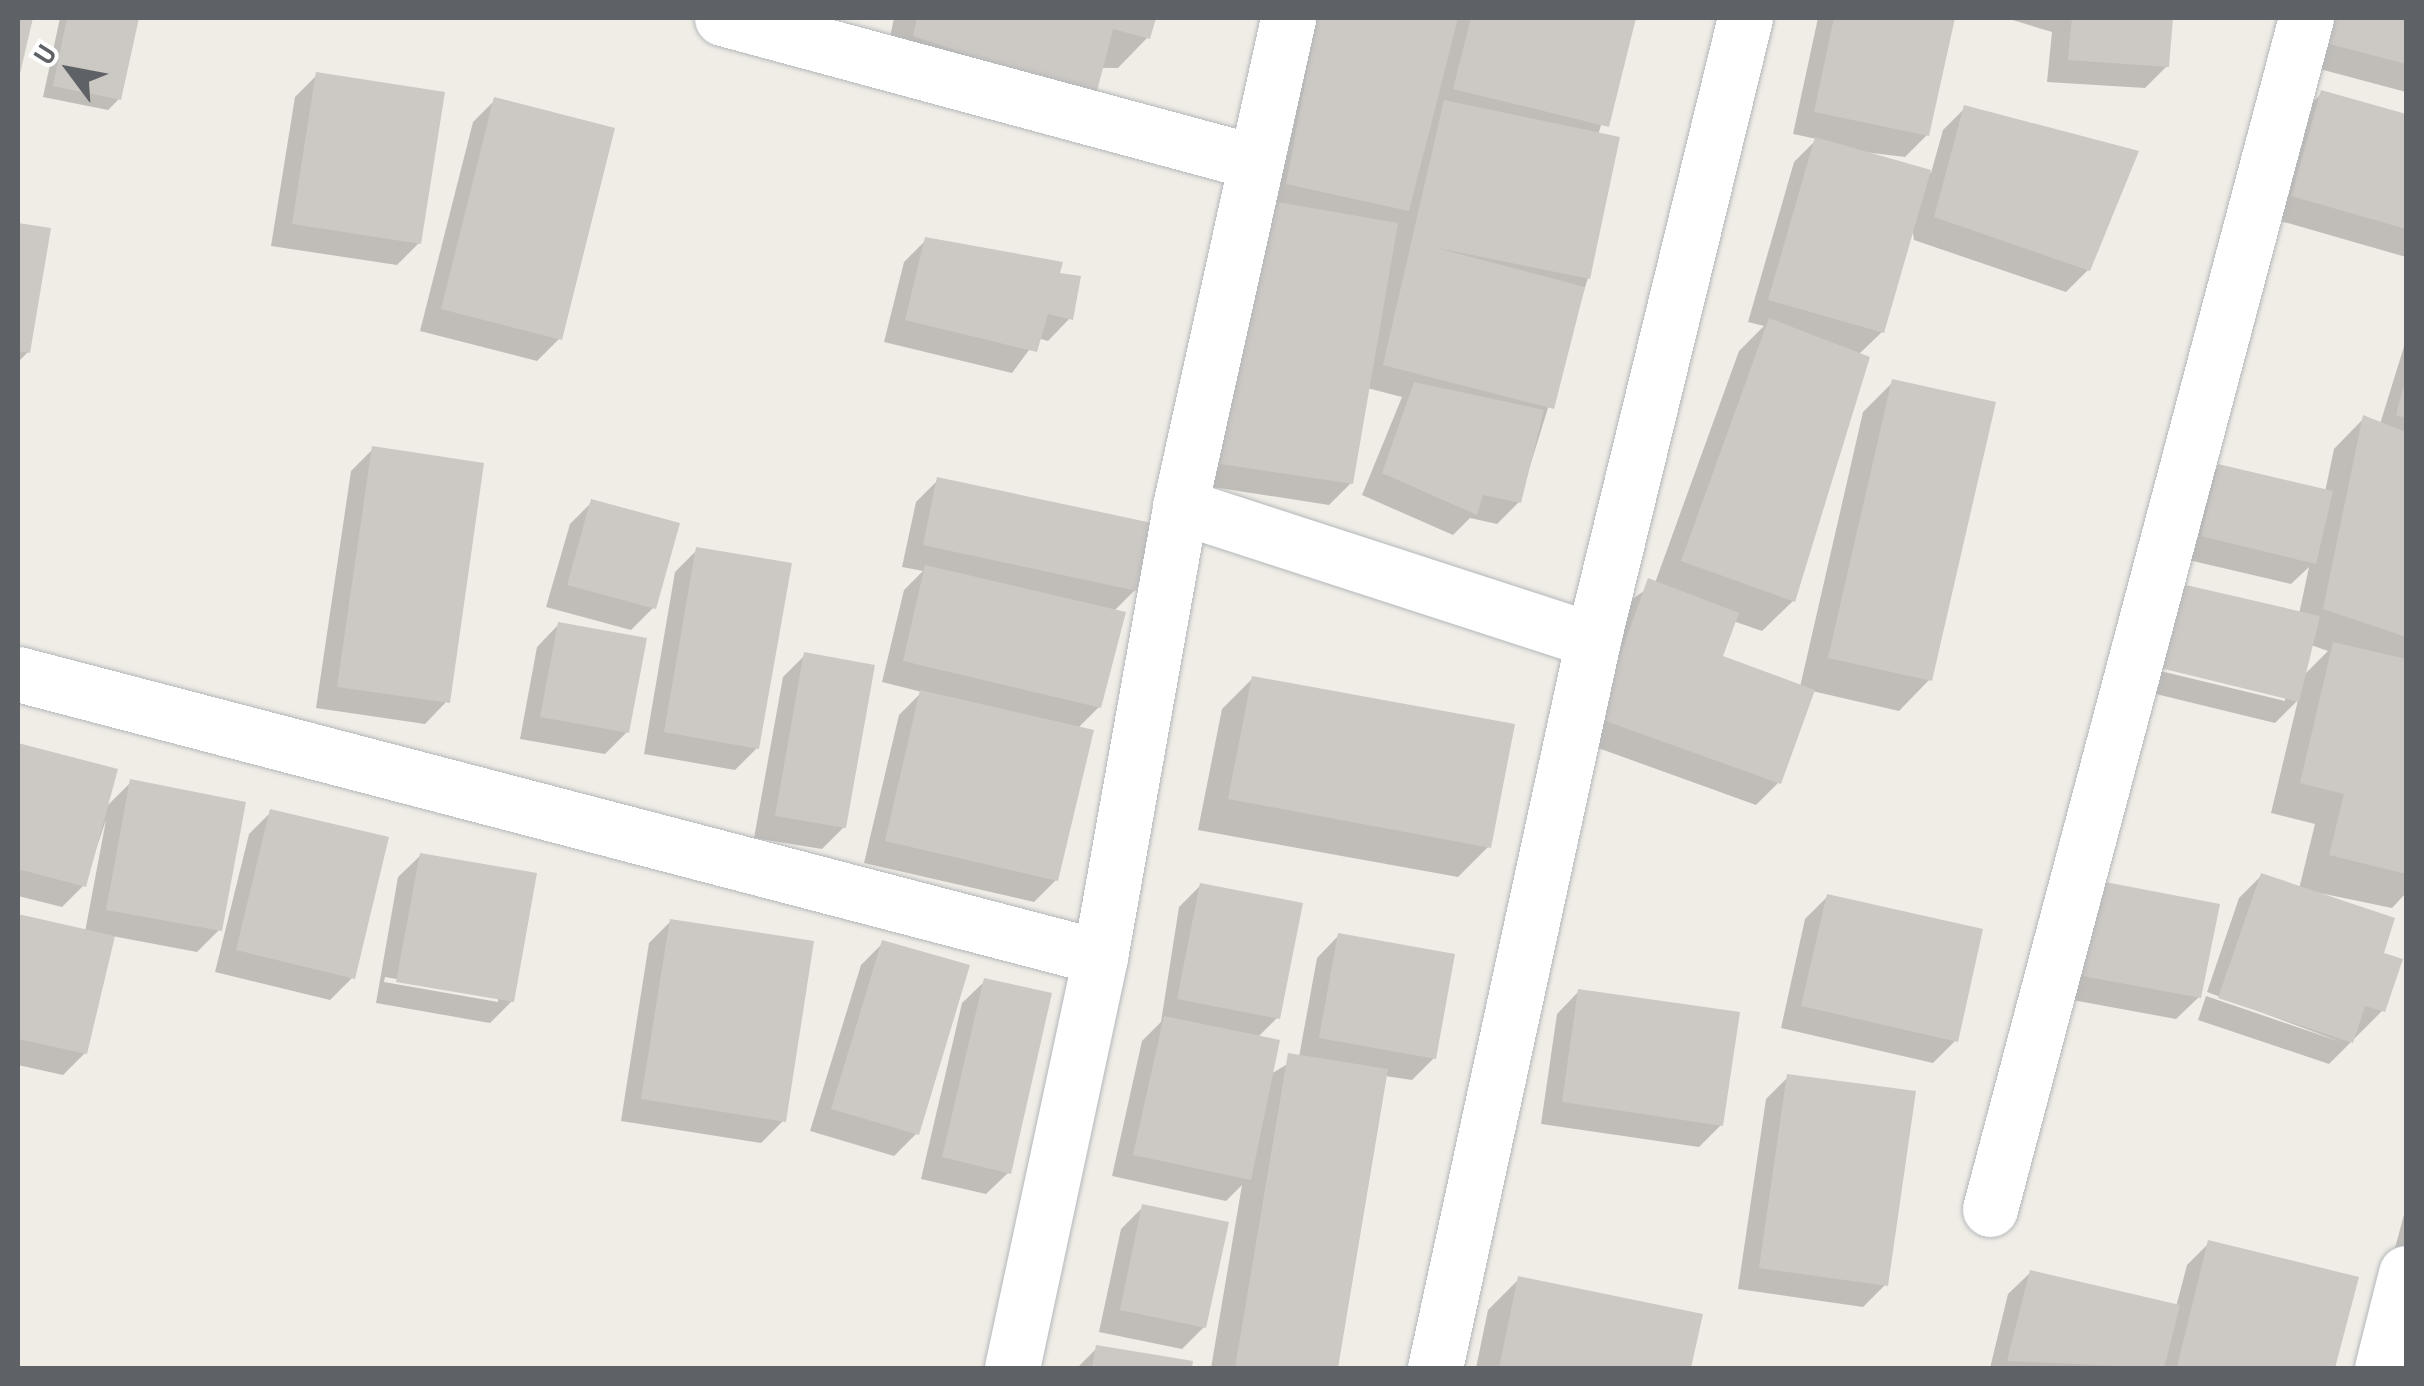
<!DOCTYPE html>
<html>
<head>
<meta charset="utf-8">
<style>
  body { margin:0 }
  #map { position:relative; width:2424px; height:1386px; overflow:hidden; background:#f0ede6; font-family:"Archivo Narrow",sans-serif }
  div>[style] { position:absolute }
  .shadow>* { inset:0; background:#0003 }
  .building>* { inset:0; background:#ccc8c3 }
  .roads { filter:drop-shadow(0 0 2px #b3b7bb) drop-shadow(0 0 2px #b3b7bb) }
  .street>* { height:55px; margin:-27.5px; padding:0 27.5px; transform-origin:27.5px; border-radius:27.5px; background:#fff }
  span { translate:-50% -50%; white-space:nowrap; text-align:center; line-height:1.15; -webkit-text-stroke:9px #fff; paint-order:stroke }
  .frame { position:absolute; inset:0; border:20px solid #5e6266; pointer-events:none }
  .north { position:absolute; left:20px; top:20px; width:100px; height:100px; -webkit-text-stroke:8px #fff; paint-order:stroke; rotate:302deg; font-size:28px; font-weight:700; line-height:40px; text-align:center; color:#5e6266 }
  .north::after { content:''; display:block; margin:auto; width:35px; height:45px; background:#5e6266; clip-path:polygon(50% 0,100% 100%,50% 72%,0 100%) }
</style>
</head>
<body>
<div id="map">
  <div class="shadow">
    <div style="clip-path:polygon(60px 18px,137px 18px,119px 99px,108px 110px,43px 97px)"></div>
    <div style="clip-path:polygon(894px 18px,1154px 18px,1148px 37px,1118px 68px,884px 66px)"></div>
    <div style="clip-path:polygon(1304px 18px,1634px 18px,1598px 135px,1588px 278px,1519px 502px,1497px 524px,1470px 518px,1453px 535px,1362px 495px,1402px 397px,1367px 388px,1351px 483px,1329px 505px,1187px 483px)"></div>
    <div style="clip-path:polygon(1818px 18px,1952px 18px,1927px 135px,1905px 157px,1856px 151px,1931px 173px,1943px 130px,1965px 108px,2088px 270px,2066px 292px,1914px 240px,1912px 227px,1882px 332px,1858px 355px,1793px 601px,1762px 631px,1733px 621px,1719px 657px,1800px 687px,1863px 412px,1893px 382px,1929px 680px,1899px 711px,1812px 691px,1778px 783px,1756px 805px,1576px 740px,1627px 603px,1655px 583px,1739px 351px,1764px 326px,1748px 322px,1794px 162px,1817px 139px,1793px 134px)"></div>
    <div style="clip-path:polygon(2006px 18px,2170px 18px,2167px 66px,2145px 88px,2047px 82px,2052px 32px)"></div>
    <div style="clip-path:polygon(2331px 18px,2406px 18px,2406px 92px,2301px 64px)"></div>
    <div style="clip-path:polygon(317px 75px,419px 243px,397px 265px,271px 246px,295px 97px)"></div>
    <div style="clip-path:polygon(2322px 93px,2406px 117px,2406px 257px,2270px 218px,2300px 115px)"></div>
    <div style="clip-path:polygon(495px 100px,560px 338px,537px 361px,420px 331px,473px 122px)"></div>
    <div style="clip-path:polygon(18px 226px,48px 230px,28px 352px,18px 362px)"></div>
    <div style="clip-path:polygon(926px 240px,1057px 275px,1070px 318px,1048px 341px,1038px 338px,1012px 373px,884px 342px,904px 262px)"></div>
    <div style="clip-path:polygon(evenodd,2406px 340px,2406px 893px,2392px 908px,2305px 890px,2392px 920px,2381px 955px,2399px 960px,2383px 1010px,2329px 1064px,2198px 1020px,2206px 996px,2341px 1042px,2207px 992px,2239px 898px,2261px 876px,2299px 889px,2315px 824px,2271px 813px,2298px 700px,2275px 723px,2119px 685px,2139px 604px,2161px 582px,2299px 614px,2309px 567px,2291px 584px,2180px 558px,2197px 489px,2219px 466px,2325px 492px,2334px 449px,2364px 418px,2380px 424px,2406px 340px,2311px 645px,2328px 651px,2303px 676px,2311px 645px,2406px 340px,2129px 658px,2285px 696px,2285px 701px,2127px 663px,2129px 658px)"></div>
    <div style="clip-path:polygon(373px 449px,447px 701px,425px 724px,316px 708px,351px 471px)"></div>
    <div style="clip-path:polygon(938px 480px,1135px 590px,1113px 612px,1099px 707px,1077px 729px,1056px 880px,1034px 902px,864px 863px,899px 715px,922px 692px,882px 682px,904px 590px,923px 571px,902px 567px,916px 502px)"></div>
    <div style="clip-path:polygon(592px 502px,653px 608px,631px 630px,546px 607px,570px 524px)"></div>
    <div style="clip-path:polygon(697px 550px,757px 748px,735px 770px,644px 754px,675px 572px)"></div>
    <div style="clip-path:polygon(559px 624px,627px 732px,605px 754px,520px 739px,537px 647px)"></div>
    <div style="clip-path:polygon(805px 655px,844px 827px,822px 849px,754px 838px,783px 677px)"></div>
    <div style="clip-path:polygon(1253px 678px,1488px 847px,1458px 877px,1198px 830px,1222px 709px)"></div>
    <div style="clip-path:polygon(18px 745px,115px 771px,105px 808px,131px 782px,220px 929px,197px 952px,112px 936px,85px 1053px,63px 1075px,18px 1065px,18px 917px,85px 932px,106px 820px,84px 885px,62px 907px,18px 896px)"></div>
    <div style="clip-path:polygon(271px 812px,352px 978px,330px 1000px,215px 972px,249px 834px)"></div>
    <div style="clip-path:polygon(evenodd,421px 855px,512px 1001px,490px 1023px,376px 1003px,398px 877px,421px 855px,385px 977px,498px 997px,498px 1002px,384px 982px,385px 977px)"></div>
    <div style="clip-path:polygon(1201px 885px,1277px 1018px,1257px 1038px,1271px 1074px,1299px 1057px,1317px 958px,1339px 935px,1434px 1058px,1412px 1080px,1385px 1076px,1335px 1368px,1211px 1368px,1242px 1185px,1226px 1201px,1112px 1176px,1142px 1041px,1161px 1022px,1179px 907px)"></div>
    <div style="clip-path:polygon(1827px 897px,1956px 1040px,1933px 1063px,1781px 1028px,1805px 919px)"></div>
    <div style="clip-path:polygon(2062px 903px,2199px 997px,2176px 1019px,2045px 995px)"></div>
    <div style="clip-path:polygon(671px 921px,783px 1121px,761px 1143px,621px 1121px,649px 943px)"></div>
    <div style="clip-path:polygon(883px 943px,917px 1133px,894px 1156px,810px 1131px,861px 965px)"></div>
    <div style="clip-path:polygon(985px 981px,1009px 1172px,986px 1194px,921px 1179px,962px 1003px)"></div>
    <div style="clip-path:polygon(1579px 991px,1721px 1125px,1699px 1147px,1541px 1124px,1557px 1014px)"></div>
    <div style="clip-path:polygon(1788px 1077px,1886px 1284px,1863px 1307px,1738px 1289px,1766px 1099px)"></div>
    <div style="clip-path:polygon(1143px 1207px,1204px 1327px,1182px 1349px,1099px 1332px,1121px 1229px)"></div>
    <div style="clip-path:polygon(2406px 1207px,2406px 1368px,2363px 1368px)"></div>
    <div style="clip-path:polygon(2209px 1243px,2356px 1279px,2333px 1368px,1990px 1368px,2008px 1294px,2031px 1272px,2176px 1307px,2187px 1265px)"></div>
    <div style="clip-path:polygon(1519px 1279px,1700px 1316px,1689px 1368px,1476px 1368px,1488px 1310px)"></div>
    <div style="clip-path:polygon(1097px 1348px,1190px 1363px,1190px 1368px,1077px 1368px)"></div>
  </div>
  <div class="building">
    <div style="clip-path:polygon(18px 18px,33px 18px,19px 78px,18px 77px)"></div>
    <div style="clip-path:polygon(67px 18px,139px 18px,121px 100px,53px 86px)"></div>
    <div style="clip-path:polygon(917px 18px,1156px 18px,1150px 39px,1113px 29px,1095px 99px,913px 36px)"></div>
    <div style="clip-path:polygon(1317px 18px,1458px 18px,1409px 211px,1286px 184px)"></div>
    <div style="clip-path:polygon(1471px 18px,1636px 18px,1609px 127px,1453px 89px)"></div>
    <div style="clip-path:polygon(1834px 18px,1955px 18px,1929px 136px,1814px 112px)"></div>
    <div style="clip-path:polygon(2072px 18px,2173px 18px,2169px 67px,2068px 60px)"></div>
    <div style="clip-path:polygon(2328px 18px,2406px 18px,2406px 64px,2322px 42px)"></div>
    <div style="clip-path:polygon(316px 72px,445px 92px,421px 244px,292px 224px)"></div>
    <div style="clip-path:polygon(2321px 90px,2406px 114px,2406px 229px,2291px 196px)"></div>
    <div style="clip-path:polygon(494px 97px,615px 128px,562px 340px,441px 309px)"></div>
    <div style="clip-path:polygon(1444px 100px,1620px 137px,1590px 279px,1433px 247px,1585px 287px,1554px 409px,1383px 365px)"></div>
    <div style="clip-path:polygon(1964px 105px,2139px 151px,2090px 271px,1934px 217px)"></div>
    <div style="clip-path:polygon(1815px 137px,1931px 170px,1884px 333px,1768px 300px)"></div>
    <div style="clip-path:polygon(1271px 201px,1398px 223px,1353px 484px,1207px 462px)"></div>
    <div style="clip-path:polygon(18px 223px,51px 228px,30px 353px,18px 351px)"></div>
    <div style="clip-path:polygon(925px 237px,1063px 262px,1060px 273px,1081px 276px,1073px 320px,1048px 314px,1037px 352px,905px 320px)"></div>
    <div style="clip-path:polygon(1769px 318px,1870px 357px,1795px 602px,1681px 561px)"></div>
    <div style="clip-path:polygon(1892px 379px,1996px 402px,1932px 681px,1828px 658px)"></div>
    <div style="clip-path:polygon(2405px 381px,2406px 382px,2406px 418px,2396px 415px)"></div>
    <div style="clip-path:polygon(1414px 382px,1544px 410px,1521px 503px,1483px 495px,1477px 515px,1382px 473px)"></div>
    <div style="clip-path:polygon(2363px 415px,2406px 432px,2406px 637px,2323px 609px)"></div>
    <div style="clip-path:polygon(372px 446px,484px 463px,450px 703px,337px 687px)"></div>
    <div style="clip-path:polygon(2218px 464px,2333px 491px,2316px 564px,2201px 536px)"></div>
    <div style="clip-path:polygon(937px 477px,1152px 523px,1137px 591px,923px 545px)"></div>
    <div style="clip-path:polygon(591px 499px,680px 523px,656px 609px,567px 585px)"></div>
    <div style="clip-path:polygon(696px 547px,792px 563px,759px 749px,664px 732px)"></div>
    <div style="clip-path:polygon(925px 565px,1126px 612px,1101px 708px,903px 661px)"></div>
    <div style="clip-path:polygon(1648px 578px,1739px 613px,1723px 656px,1815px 690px,1781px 784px,1597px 718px)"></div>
    <div style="clip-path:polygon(2160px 579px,2320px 616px,2299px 702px,2140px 663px)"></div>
    <div style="clip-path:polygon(558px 622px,647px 638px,629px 733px,540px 717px)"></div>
    <div style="clip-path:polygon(2333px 642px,2406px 659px,2406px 874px,2329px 855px,2344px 794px,2300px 783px)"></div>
    <div style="clip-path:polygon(804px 652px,875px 665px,846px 828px,775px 816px)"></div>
    <div style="clip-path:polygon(1252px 676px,1515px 724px,1491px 848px,1228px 799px)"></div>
    <div style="clip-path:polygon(920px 690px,1094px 730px,1058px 881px,885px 841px)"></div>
    <div style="clip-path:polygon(18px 743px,118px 769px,86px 887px,18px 869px)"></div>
    <div style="clip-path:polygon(130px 779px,246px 802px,222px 931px,106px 910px)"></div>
    <div style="clip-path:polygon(270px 809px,389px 837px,355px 979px,236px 950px)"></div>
    <div style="clip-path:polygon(420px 853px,537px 873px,514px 1002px,396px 982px)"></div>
    <div style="clip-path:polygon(2261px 873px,2395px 918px,2384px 953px,2403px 959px,2385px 1012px,2365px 1006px,2353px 1043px,2218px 998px)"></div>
    <div style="clip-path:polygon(2084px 878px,2220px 904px,2201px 998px,2066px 973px)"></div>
    <div style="clip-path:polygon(1200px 883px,1303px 903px,1280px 1019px,1177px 999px)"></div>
    <div style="clip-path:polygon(1827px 894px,1983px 929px,1958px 1042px,1801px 1006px)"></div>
    <div style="clip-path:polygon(18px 914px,115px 936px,87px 1054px,18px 1039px)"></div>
    <div style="clip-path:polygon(670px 919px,814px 941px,786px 1122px,641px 1099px)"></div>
    <div style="clip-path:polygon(1338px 933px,1455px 954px,1436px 1059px,1319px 1038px)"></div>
    <div style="clip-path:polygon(882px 940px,970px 965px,919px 1135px,831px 1109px)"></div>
    <div style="clip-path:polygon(984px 978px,1052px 993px,1011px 1174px,942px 1157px)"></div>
    <div style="clip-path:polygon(1578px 989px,1740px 1012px,1723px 1126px,1562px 1102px)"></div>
    <div style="clip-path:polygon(1164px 1016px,1280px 1040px,1251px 1180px,1133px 1155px)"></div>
    <div style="clip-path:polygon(1288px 1053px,1388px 1069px,1338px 1368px,1235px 1368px)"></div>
    <div style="clip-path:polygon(1787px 1074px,1916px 1091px,1888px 1286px,1759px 1268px)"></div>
    <div style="clip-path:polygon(1142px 1204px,1229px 1222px,1206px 1328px,1120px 1310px)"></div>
    <div style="clip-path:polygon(2208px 1240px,2359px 1277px,2335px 1368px,2177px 1367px)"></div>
    <div style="clip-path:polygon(2030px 1270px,2180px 1305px,2164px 1368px,2007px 1361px)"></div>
    <div style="clip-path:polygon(1518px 1276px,1703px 1314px,1691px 1368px,1499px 1368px)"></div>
    <div style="clip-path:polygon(1096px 1345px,1193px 1361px,1192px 1368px,1092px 1368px)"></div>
  </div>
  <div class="roads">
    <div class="street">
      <div style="left:722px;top:18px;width:552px;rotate:15.12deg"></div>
      <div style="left:1180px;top:506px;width:434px;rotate:18deg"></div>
      <div style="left:18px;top:674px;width:1118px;rotate:14.66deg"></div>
      <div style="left:1990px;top:1209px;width:1232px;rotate:-75.14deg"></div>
      <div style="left:1012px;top:1368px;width:420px;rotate:-77.9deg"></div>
      <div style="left:1100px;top:957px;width:458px;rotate:-79.9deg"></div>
      <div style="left:1180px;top:506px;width:500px;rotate:-77.5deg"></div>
      <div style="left:1435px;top:1368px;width:745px;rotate:-77.75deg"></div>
      <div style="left:1593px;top:640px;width:640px;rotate:-76.27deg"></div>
      <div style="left:2382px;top:1368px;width:98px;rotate:-75.8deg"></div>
    </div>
  </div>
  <div class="frame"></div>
  <div class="north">U</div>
</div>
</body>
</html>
